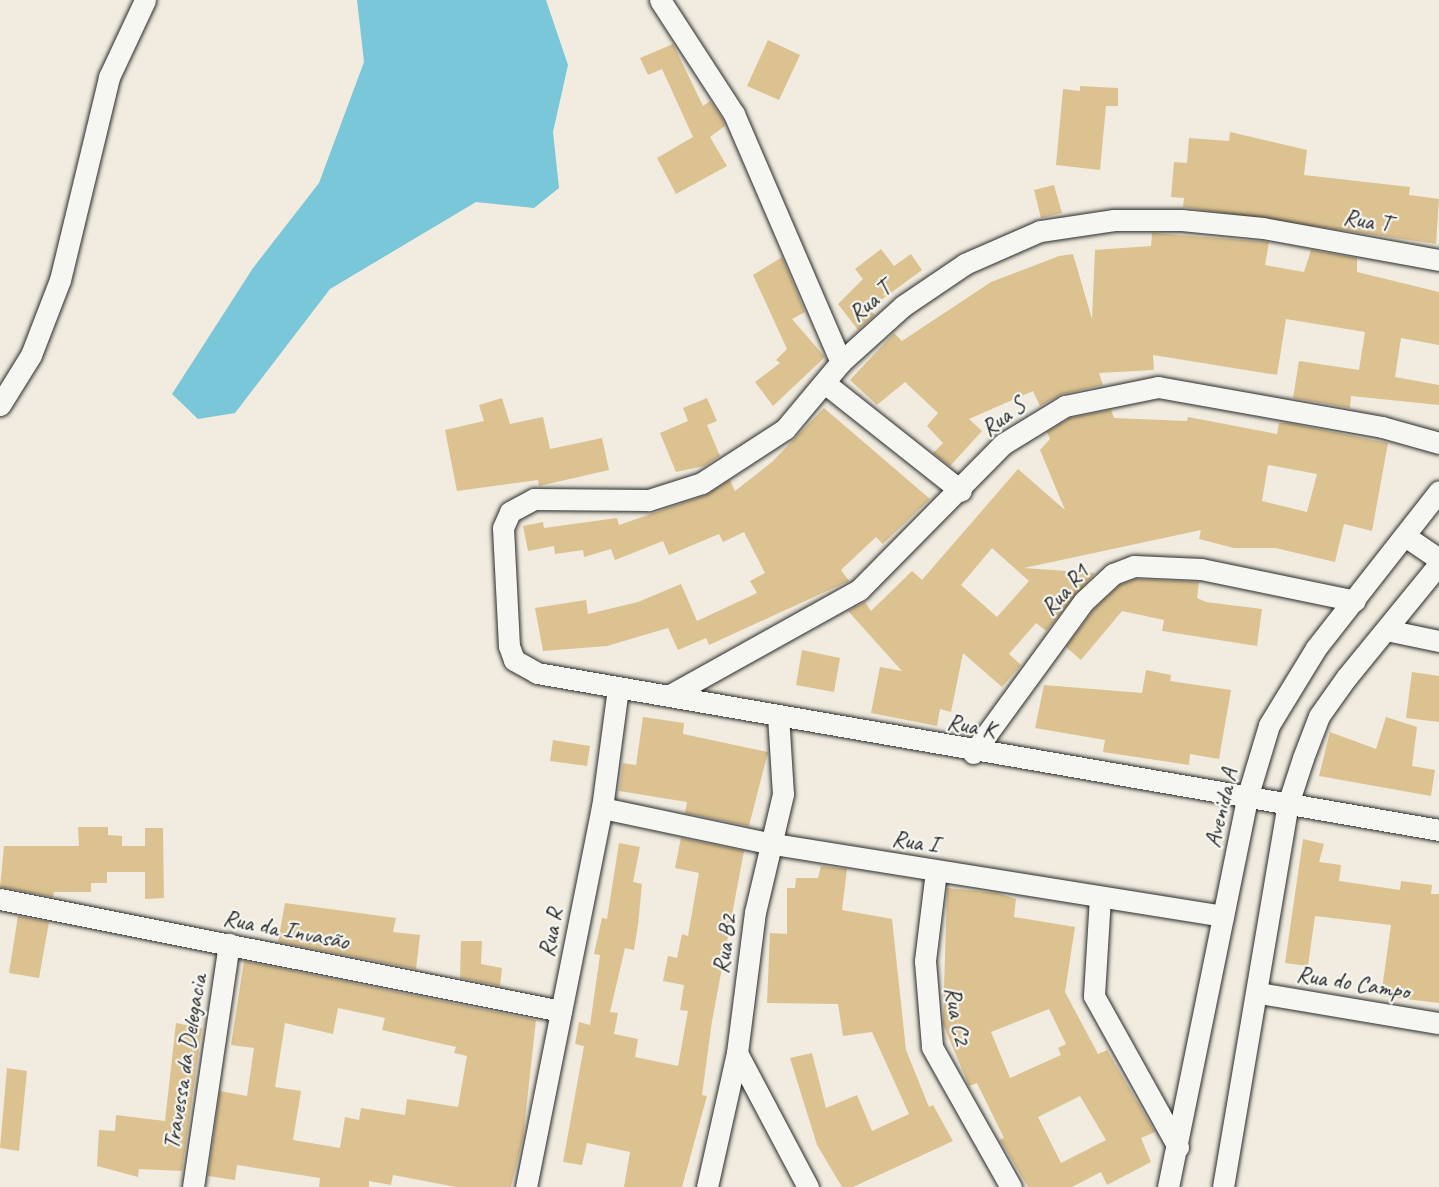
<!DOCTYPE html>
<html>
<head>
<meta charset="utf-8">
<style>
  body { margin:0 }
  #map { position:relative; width:1439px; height:1187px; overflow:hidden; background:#f1ecdf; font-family:Caveat,sans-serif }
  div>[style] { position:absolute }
  .water>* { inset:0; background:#79c7d8 }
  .building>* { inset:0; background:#dcc291 }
  .roads { filter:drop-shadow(0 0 2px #2b2b2b) drop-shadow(0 0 2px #2b2b2b) }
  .minor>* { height:21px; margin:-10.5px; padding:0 10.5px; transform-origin:10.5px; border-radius:10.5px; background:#f6f6f2 }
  span { translate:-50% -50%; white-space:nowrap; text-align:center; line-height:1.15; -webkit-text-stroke:4.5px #f6f6f2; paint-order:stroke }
  .street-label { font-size:24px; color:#2b2b2b }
</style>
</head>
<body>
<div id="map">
  <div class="water">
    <div style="clip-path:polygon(357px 0,546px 0,568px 65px,553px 132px,559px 188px,534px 208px,476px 202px,330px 289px,235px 413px,198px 419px,172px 394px,253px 268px,319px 183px,364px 62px)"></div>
  </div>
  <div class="building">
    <div style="clip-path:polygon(768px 40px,800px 55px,779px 100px,747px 86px)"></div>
    <div style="clip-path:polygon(673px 44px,703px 106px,710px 101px,723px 120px,725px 126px,710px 137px,727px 166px,676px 194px,657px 158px,693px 137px,662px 69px,648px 75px,640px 58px)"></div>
    <div style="clip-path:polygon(1080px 86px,1118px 88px,1118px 106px,1106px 106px,1100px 170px,1056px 165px,1063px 89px,1080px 91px)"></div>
    <div style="clip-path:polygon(1230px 132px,1307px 150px,1304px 175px,1410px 187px,1409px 195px,1439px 199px,1436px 244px,1183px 207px,1184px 198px,1171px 197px,1174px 162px,1187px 163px,1189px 138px,1229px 141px)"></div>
    <div style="clip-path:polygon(1054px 185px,1062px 213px,1041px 218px,1034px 190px)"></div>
    <div style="clip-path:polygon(1152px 233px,1269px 242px,1265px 265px,1304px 272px,1311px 250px,1357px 258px,1357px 272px,1439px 292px,1439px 345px,1401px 338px,1395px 377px,1439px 385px,1439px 405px,1351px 396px,1350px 408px,1293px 398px,1299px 361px,1359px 370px,1365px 332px,1286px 319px,1277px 375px,1153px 355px,1154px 370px,1099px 373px,1103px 385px,1062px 394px,1040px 406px,1033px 391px,969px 419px,982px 431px,950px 466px,933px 453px,943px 443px,927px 426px,938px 413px,905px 382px,877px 405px,850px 380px,894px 333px,902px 341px,991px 282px,1059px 256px,1073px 254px,1092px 319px,1095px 250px,1151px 246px)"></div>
    <div style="clip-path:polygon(881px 249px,894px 266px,911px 254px,922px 270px,869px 309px,875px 315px,858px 330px,838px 304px,863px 279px,855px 269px)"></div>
    <div style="clip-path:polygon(782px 257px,805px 312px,792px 319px,825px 357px,773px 406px,755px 382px,780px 363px,776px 360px,787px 349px,753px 275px)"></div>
    <div style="clip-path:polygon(502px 398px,510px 424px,543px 417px,550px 449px,602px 438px,609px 470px,539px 486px,538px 480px,457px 491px,445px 430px,484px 421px,479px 405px)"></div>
    <div style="clip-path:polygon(707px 398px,717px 421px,707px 425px,720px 456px,704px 466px,676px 472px,660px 433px,688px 421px,683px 408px)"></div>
    <div style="clip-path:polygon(824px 408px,930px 499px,883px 544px,876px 537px,841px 570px,849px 581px,709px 645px,706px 638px,678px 650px,668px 628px,607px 646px,543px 651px,535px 608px,586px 600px,588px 614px,638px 602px,681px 584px,697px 621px,757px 593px,750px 581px,765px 573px,744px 532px,723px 542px,719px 534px,669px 555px,663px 541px,615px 560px,611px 549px,584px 557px,583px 550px,555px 554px,554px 546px,528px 551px,523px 526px,543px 522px,544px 528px,617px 518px,619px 525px,706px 495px,730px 480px,735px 491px,772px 462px)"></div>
    <div style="clip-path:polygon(evenodd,1111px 410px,1114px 418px,1187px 421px,1188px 417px,1277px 434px,1279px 423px,1288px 423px,1388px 443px,1372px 531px,1344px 524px,1335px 562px,1275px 548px,1234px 548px,1199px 539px,1201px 530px,1024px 568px,1095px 573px,1046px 631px,1036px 623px,1009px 654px,1021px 665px,1002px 687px,963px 653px,951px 712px,940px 709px,937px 726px,871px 713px,880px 667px,902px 671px,848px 611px,865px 602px,871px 611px,912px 571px,922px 580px,1018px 469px,1065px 510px,1040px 450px,1050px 439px,1047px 432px,1070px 418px,1111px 410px,1268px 465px,1317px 474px,1307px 512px,1262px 501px,1268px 465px,1111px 410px,992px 548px,1029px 581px,997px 617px,961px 585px,992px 548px)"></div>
    <div style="clip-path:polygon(1136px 579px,1199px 582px,1197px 598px,1206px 602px,1262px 609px,1257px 646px,1162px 631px,1164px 620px,1122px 611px,1081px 660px,1066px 647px,1094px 609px,1120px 585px)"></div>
    <div style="clip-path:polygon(802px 650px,840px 658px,834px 692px,796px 685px)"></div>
    <div style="clip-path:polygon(1146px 670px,1171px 675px,1170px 681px,1231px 690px,1219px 759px,1190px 754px,1189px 765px,1103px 752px,1105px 740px,1035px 728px,1044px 685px,1142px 693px)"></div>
    <div style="clip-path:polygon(1412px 672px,1439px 676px,1439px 722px,1406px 718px)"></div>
    <div style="clip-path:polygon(643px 717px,684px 723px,683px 734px,768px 752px,749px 826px,685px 813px,687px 802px,619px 791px,623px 763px,636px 765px)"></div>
    <div style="clip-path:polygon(1386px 717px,1417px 727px,1412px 766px,1435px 770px,1431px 796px,1319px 776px,1330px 732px,1376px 749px)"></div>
    <div style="clip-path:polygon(553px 740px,590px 746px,587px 766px,550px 761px)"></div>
    <div style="clip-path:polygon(78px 827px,108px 827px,108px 835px,122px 836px,122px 846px,145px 846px,145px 828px,163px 828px,164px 898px,145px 899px,145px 872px,107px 872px,107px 883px,91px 883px,91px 892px,54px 892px,53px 897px,0 887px,4px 846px,79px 846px)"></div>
    <div style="clip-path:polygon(681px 838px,744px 851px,712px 1021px,702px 1095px,707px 1096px,682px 1187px,624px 1187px,630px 1152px,587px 1143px,582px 1165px,563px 1162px,584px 1046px,575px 1044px,579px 1022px,590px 1025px,600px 955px,594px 954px,602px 918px,607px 919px,619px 843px,640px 847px,633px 882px,642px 884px,638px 925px,634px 950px,625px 948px,610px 1012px,618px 1013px,614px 1034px,638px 1039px,635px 1057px,678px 1066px,688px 1011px,680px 1010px,684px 985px,663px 981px,668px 956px,677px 958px,682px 934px,688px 936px,699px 873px,675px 868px)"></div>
    <div style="clip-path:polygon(1303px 839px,1324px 844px,1319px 862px,1341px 865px,1339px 881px,1400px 890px,1401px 881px,1432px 885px,1431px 894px,1439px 894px,1439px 1003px,1381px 996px,1391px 925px,1315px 916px,1308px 966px,1285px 963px)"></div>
    <div style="clip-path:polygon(821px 866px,847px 869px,842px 910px,892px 919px,906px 1050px,929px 1107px,933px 1105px,953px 1141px,853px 1187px,842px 1187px,817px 1145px,790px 1058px,812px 1053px,826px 1108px,857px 1095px,872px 1131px,909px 1114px,872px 1032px,843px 1036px,838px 1004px,767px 1003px,770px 933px,787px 934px,787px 888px,795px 888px,796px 878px,818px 878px)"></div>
    <div style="clip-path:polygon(evenodd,947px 888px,997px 893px,1016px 899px,1014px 917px,1075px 927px,1065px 992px,1098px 1054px,1107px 1050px,1155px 1132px,1141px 1138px,1151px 1162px,1107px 1185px,1101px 1172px,1072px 1187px,1028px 1187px,1000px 1140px,1004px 1138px,977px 1083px,969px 1086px,943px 1024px,947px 888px,1049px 1009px,1066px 1044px,1058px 1048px,1061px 1055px,1010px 1078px,991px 1032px,1049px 1009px,947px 888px,1080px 1096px,1106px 1140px,1061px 1163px,1038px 1117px,1080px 1096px)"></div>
    <div style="clip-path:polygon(285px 903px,396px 918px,393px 932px,420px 935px,416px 969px,278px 942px)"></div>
    <div style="clip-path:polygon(18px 916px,49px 922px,39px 978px,9px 973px)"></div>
    <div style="clip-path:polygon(461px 941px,482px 941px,481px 964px,502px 968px,500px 986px,460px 978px)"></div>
    <div style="clip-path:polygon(evenodd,244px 961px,536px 1020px,523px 1138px,511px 1187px,456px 1187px,393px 1175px,391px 1185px,369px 1181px,369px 1187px,319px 1187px,320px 1178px,237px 1165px,235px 1180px,208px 1176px,220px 1091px,247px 1096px,254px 1048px,231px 1045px,244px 961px,338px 1008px,385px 1018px,382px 1030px,456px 1047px,454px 1053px,467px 1056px,458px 1107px,407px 1099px,405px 1115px,361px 1108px,359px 1120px,345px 1117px,340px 1148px,293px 1140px,301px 1091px,275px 1087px,285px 1023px,333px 1034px,338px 1008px)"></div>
    <div style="clip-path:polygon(176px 1023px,202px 1028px,182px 1171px,139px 1169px,138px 1177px,97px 1166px,99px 1130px,115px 1131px,116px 1115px,165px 1121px)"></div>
    <div style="clip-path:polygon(7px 1068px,27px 1071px,19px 1151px,0 1148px)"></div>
  </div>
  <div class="roads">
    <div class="minor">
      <div style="left:660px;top:0;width:136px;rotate:57deg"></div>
      <div style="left:734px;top:114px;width:270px;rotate:66.7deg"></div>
      <div style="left:1439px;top:260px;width:179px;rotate:-169.7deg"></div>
      <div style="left:1263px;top:228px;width:82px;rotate:-174.4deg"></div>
      <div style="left:1181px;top:220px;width:67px;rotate:180deg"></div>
      <div style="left:1114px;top:220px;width:75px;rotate:171.5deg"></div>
      <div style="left:1040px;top:231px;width:82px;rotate:156.3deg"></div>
      <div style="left:965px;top:264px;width:75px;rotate:145.9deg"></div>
      <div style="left:903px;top:306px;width:84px;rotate:137.9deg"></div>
      <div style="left:841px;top:362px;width:87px;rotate:129.9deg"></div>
      <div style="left:785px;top:429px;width:99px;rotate:147deg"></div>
      <div style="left:702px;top:483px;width:56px;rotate:162.2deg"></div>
      <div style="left:649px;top:500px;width:115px;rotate:-179.5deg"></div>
      <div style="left:534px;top:499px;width:27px;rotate:152deg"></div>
      <div style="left:510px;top:512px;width:17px;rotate:114deg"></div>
      <div style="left:503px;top:528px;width:118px;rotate:87.1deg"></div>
      <div style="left:509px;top:646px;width:15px;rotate:70deg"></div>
      <div style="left:514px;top:660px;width:26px;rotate:29deg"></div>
      <div style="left:537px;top:673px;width:916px;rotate:9.87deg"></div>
      <div style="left:826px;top:384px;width:172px;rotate:38.4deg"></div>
      <div style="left:0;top:405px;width:59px;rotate:-58.2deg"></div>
      <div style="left:31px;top:355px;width:80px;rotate:-68.9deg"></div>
      <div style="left:60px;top:280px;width:209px;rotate:-76.4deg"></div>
      <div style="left:109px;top:77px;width:85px;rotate:-64.9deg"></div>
      <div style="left:1405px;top:536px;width:41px;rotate:34.1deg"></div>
      <div style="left:1386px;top:630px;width:54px;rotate:11.7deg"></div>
      <div style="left:670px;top:695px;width:216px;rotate:-29.1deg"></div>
      <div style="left:859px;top:590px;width:205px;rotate:-45.4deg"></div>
      <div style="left:1003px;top:444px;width:73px;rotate:-31.5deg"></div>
      <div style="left:1065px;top:406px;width:95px;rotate:-11.5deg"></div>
      <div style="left:1158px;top:387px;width:228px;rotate:10.1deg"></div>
      <div style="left:1382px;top:427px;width:59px;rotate:15.7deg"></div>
      <div style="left:778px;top:715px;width:79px;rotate:86.4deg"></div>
      <div style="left:783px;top:794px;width:121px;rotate:103.3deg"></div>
      <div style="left:755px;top:912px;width:142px;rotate:97.3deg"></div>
      <div style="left:737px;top:1053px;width:152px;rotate:62.1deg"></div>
      <div style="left:973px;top:753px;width:188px;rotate:-53.9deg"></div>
      <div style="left:1084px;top:601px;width:40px;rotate:-43deg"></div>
      <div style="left:1113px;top:574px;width:22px;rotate:-21deg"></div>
      <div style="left:1134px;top:566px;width:67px;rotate:2.6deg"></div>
      <div style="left:1201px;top:569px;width:157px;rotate:11.7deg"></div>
      <div style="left:602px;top:808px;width:170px;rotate:11.9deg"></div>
      <div style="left:768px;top:843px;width:461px;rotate:9.1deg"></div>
      <div style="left:936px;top:871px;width:91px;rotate:97deg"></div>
      <div style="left:925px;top:961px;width:86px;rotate:85.3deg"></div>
      <div style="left:932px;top:1047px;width:161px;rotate:60.6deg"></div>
      <div style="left:1100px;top:897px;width:99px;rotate:93.5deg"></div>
      <div style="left:1094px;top:996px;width:173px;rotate:60.9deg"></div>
      <div style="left:0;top:899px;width:572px;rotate:11.29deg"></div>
      <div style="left:1259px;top:993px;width:182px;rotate:9.5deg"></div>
      <div style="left:193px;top:1187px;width:246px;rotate:-81.6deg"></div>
      <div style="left:526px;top:1187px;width:387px;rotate:-78.7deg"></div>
      <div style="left:602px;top:808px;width:121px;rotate:-82.4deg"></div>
      <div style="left:707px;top:1187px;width:137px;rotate:-77.4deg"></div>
      <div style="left:1168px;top:1187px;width:397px;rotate:-78.5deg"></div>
      <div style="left:1247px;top:798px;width:76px;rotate:-73.2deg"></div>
      <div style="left:1269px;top:725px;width:90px;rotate:-58.6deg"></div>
      <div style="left:1316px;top:648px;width:199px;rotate:-51.9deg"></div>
      <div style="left:1223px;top:1187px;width:388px;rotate:-80.4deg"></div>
      <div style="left:1288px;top:804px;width:48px;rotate:-71.9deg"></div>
      <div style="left:1303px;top:758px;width:45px;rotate:-69.1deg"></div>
      <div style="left:1319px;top:716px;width:47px;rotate:-54.6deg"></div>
      <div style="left:1346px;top:678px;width:147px;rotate:-50.8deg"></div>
    </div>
  </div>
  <div class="street-label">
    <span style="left:1367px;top:221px;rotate:10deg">Rua T</span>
    <span style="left:870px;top:302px;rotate:-41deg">Rua T</span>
    <span style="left:1003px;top:417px;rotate:-38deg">Rua S</span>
    <span style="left:1065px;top:590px;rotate:-49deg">Rua R1</span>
    <span style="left:971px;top:726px;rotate:10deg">Rua K</span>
    <span style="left:1221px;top:808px;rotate:-77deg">Avenida A</span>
    <span style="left:915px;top:842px;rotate:9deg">Rua I</span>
    <span style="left:286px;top:930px;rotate:11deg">Rua da Invasão</span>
    <span style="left:551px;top:933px;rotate:-79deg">Rua R</span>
    <span style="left:725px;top:944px;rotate:-82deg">Rua B2</span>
    <span style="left:1353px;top:983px;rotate:9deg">Rua do Campo</span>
    <span style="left:957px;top:1016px;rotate:80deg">Rua C2</span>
    <span style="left:185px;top:1062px;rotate:-81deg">Travessa da Delegacia</span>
  </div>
</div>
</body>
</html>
